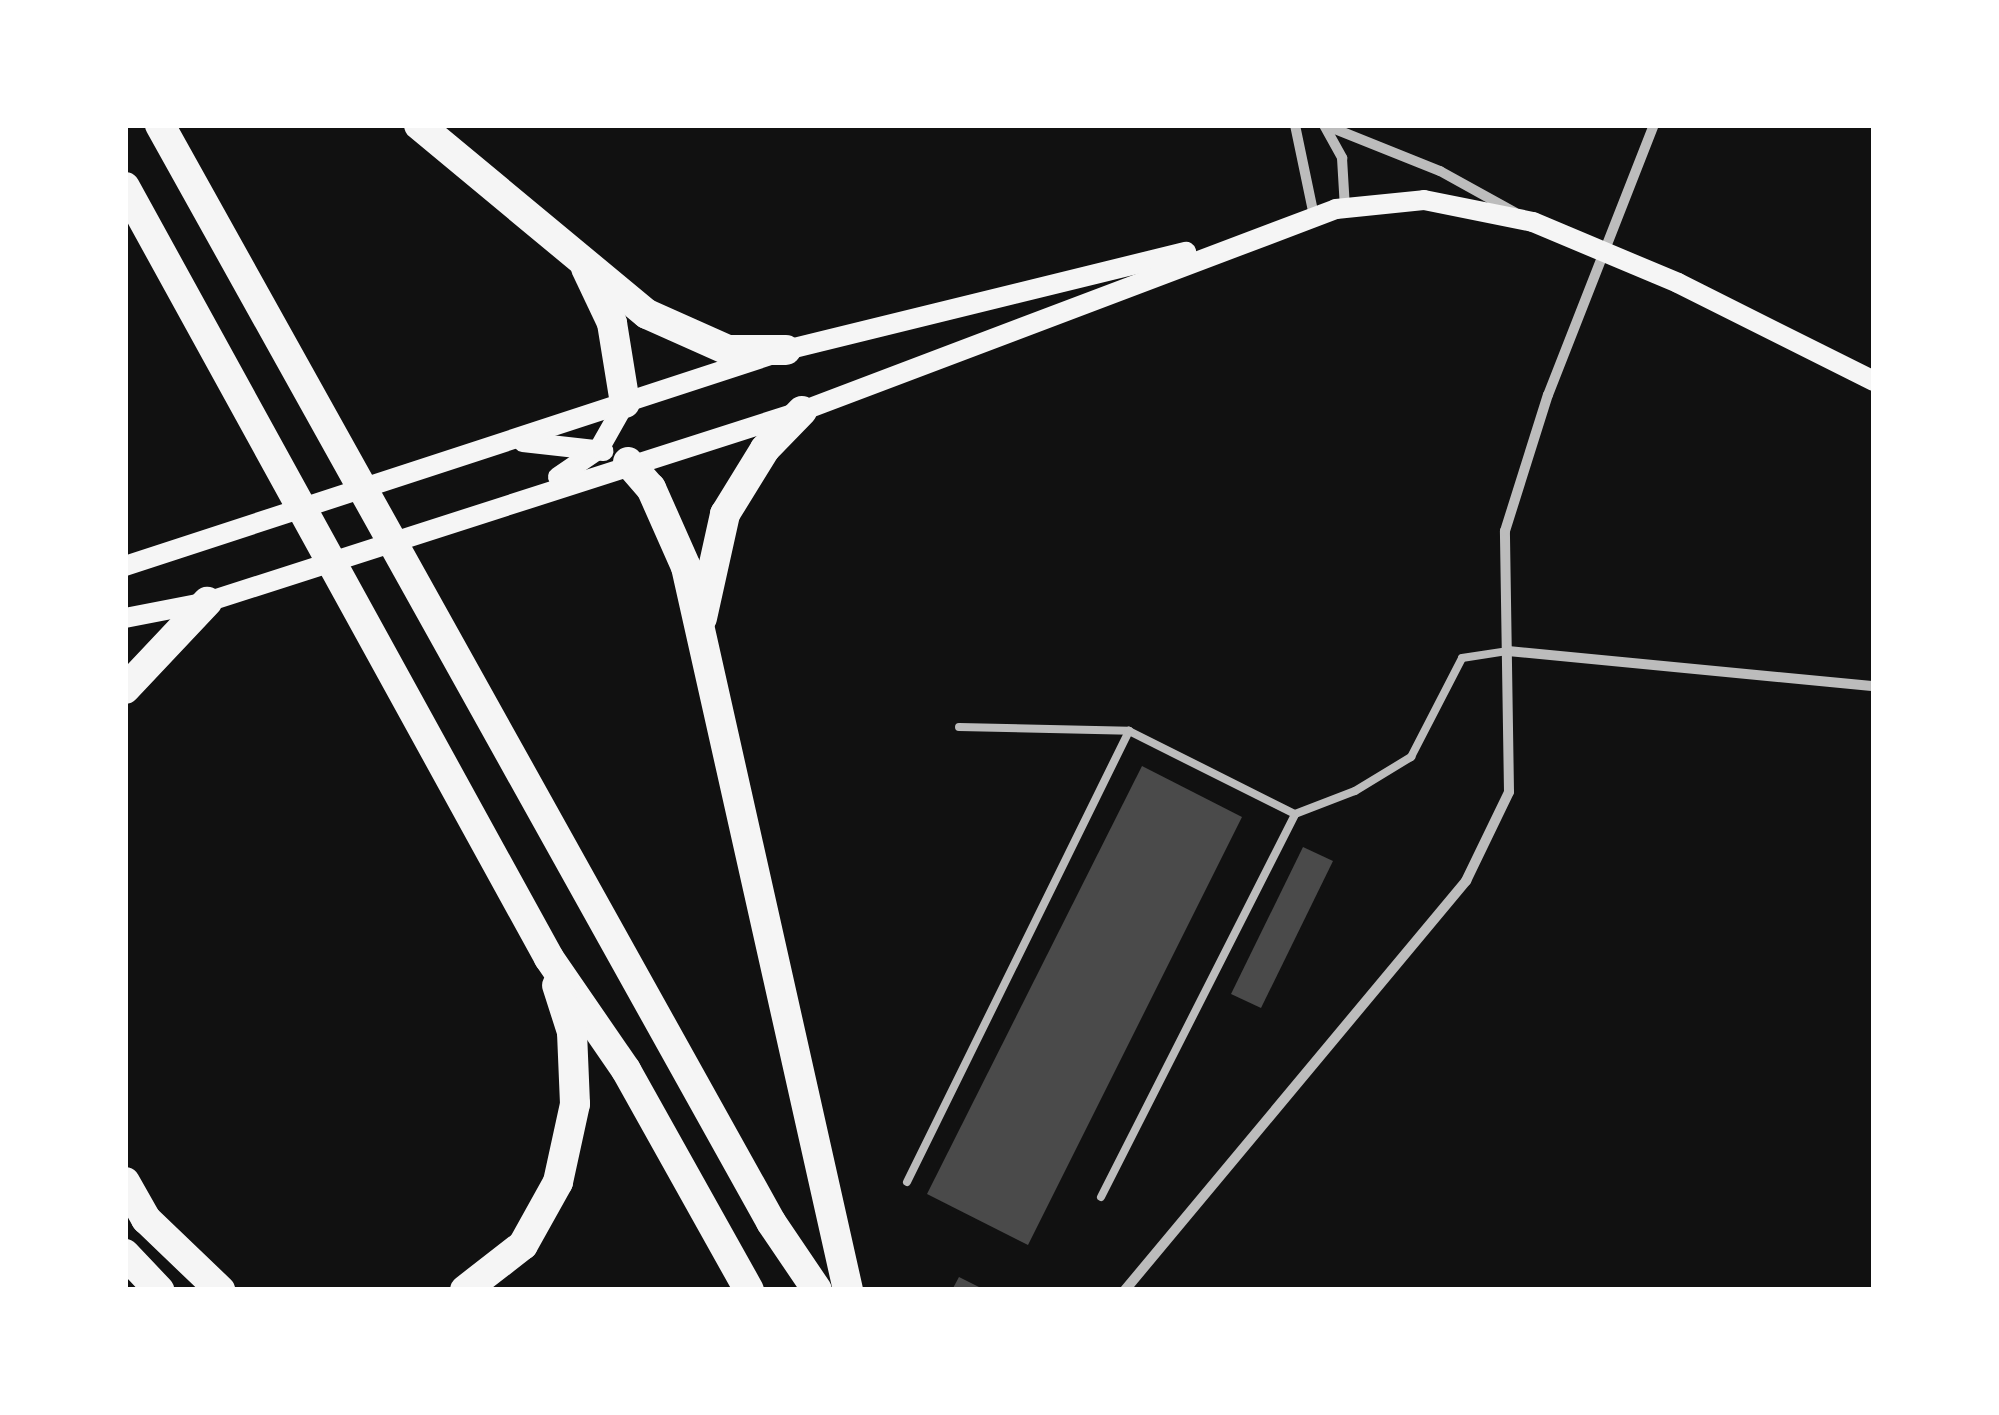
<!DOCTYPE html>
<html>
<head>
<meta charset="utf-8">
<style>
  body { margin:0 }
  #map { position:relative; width:1999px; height:1415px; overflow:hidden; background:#111; font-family:"Archivo Narrow",sans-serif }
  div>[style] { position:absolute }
  .building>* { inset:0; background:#4a4a4a }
  .service>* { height:8px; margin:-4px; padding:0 4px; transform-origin:4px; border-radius:4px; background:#bcbcbc }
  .minor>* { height:10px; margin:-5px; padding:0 5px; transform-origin:5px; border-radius:5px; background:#bcbcbc }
  .secondary>* { height:20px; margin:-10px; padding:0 10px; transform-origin:10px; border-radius:10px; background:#f5f5f5 }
  .motorway>* { height:30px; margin:-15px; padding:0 15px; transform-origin:15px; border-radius:15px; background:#f5f5f5 }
  span { translate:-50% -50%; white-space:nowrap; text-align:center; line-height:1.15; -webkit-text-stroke:9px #fff; paint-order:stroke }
  .frame { position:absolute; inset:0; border:128px solid #fff; pointer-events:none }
</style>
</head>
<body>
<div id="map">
  <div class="building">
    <div style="clip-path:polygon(1142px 766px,1242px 817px,1028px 1245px,927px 1194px)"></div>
    <div style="clip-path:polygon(1303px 847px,1333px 861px,1261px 1008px,1231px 994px)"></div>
    <div style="clip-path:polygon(959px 1277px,985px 1290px,952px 1290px)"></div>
  </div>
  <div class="service">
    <div style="left:959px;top:727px;width:170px;rotate:1.3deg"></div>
    <div style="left:1129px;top:731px;width:186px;rotate:26.6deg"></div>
    <div style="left:907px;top:1182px;width:503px;rotate:-63.79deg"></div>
    <div style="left:1101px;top:1197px;width:429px;rotate:-63.1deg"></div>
    <div style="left:1295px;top:814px;width:64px;rotate:-21deg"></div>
    <div style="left:1355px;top:791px;width:66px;rotate:-31.3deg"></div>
    <div style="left:1411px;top:757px;width:111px;rotate:-62.7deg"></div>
    <div style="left:1462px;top:658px;width:47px;rotate:-8.7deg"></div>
  </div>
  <div class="minor">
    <div style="left:1295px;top:125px;width:93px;rotate:78.2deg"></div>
    <div style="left:1324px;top:125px;width:38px;rotate:61deg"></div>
    <div style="left:1342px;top:158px;width:50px;rotate:86.6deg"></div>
    <div style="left:1325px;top:125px;width:124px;rotate:21.8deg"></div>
    <div style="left:1440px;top:171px;width:85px;rotate:29deg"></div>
    <div style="left:1508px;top:651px;width:368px;rotate:5.5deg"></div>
    <div style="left:1125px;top:1290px;width:533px;rotate:-50.18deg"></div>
    <div style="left:1466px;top:881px;width:99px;rotate:-64.2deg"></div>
    <div style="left:1509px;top:792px;width:261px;rotate:-90.9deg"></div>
    <div style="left:1505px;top:531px;width:143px;rotate:-72.5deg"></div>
    <div style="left:1548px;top:395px;width:290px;rotate:-68.6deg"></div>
  </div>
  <div class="secondary">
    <div style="left:523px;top:442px;width:81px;rotate:6.4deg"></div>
    <div style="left:558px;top:477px;width:50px;rotate:-34.3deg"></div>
    <div style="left:599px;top:449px;width:53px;rotate:-60.5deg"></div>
    <div style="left:125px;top:566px;width:695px;rotate:-18.1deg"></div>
    <div style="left:786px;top:350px;width:412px;rotate:-13.8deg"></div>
    <div style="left:125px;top:618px;width:84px;rotate:-11deg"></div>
    <div style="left:207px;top:602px;width:625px;rotate:-17.8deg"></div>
    <div style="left:802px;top:411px;width:571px;rotate:-20.72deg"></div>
    <div style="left:1336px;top:209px;width:88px;rotate:-5.8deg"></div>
    <div style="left:1424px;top:200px;width:111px;rotate:11.4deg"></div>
    <div style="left:1533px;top:222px;width:157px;rotate:22.8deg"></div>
    <div style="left:1678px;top:283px;width:219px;rotate:26.6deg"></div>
  </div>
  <div class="motorway">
    <div style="left:160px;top:125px;width:1256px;rotate:60.88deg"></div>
    <div style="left:771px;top:1222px;width:82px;rotate:55.9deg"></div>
    <div style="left:419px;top:125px;width:296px;rotate:39.7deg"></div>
    <div style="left:647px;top:314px;width:89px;rotate:24deg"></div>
    <div style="left:728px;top:350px;width:58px"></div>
    <div style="left:125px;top:187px;width:880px;rotate:61.19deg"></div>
    <div style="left:549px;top:958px;width:136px;rotate:55.5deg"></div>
    <div style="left:626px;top:1070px;width:252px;rotate:60.8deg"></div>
    <div style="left:586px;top:268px;width:61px;rotate:64.7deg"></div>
    <div style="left:612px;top:323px;width:81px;rotate:80.8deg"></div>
    <div style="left:628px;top:462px;width:35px;rotate:49deg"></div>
    <div style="left:651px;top:488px;width:86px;rotate:66.1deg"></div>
    <div style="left:686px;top:567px;width:741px;rotate:77.37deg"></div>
    <div style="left:702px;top:618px;width:107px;rotate:-77.5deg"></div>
    <div style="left:725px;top:514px;width:76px;rotate:-58.4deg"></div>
    <div style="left:765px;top:449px;width:53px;rotate:-45.8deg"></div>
    <div style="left:125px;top:689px;width:120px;rotate:-46.7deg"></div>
    <div style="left:125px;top:1182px;width:43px;rotate:60.4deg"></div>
    <div style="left:146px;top:1219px;width:103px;rotate:43.8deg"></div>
    <div style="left:125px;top:1254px;width:50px;rotate:46.6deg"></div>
    <div style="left:465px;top:1290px;width:73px;rotate:-37.8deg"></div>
    <div style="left:523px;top:1245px;width:72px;rotate:-60.9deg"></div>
    <div style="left:558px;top:1182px;width:80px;rotate:-77.7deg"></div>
    <div style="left:575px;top:1104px;width:72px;rotate:-92.4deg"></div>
    <div style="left:572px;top:1032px;width:49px;rotate:-107.7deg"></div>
  </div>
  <div class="frame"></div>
</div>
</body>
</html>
